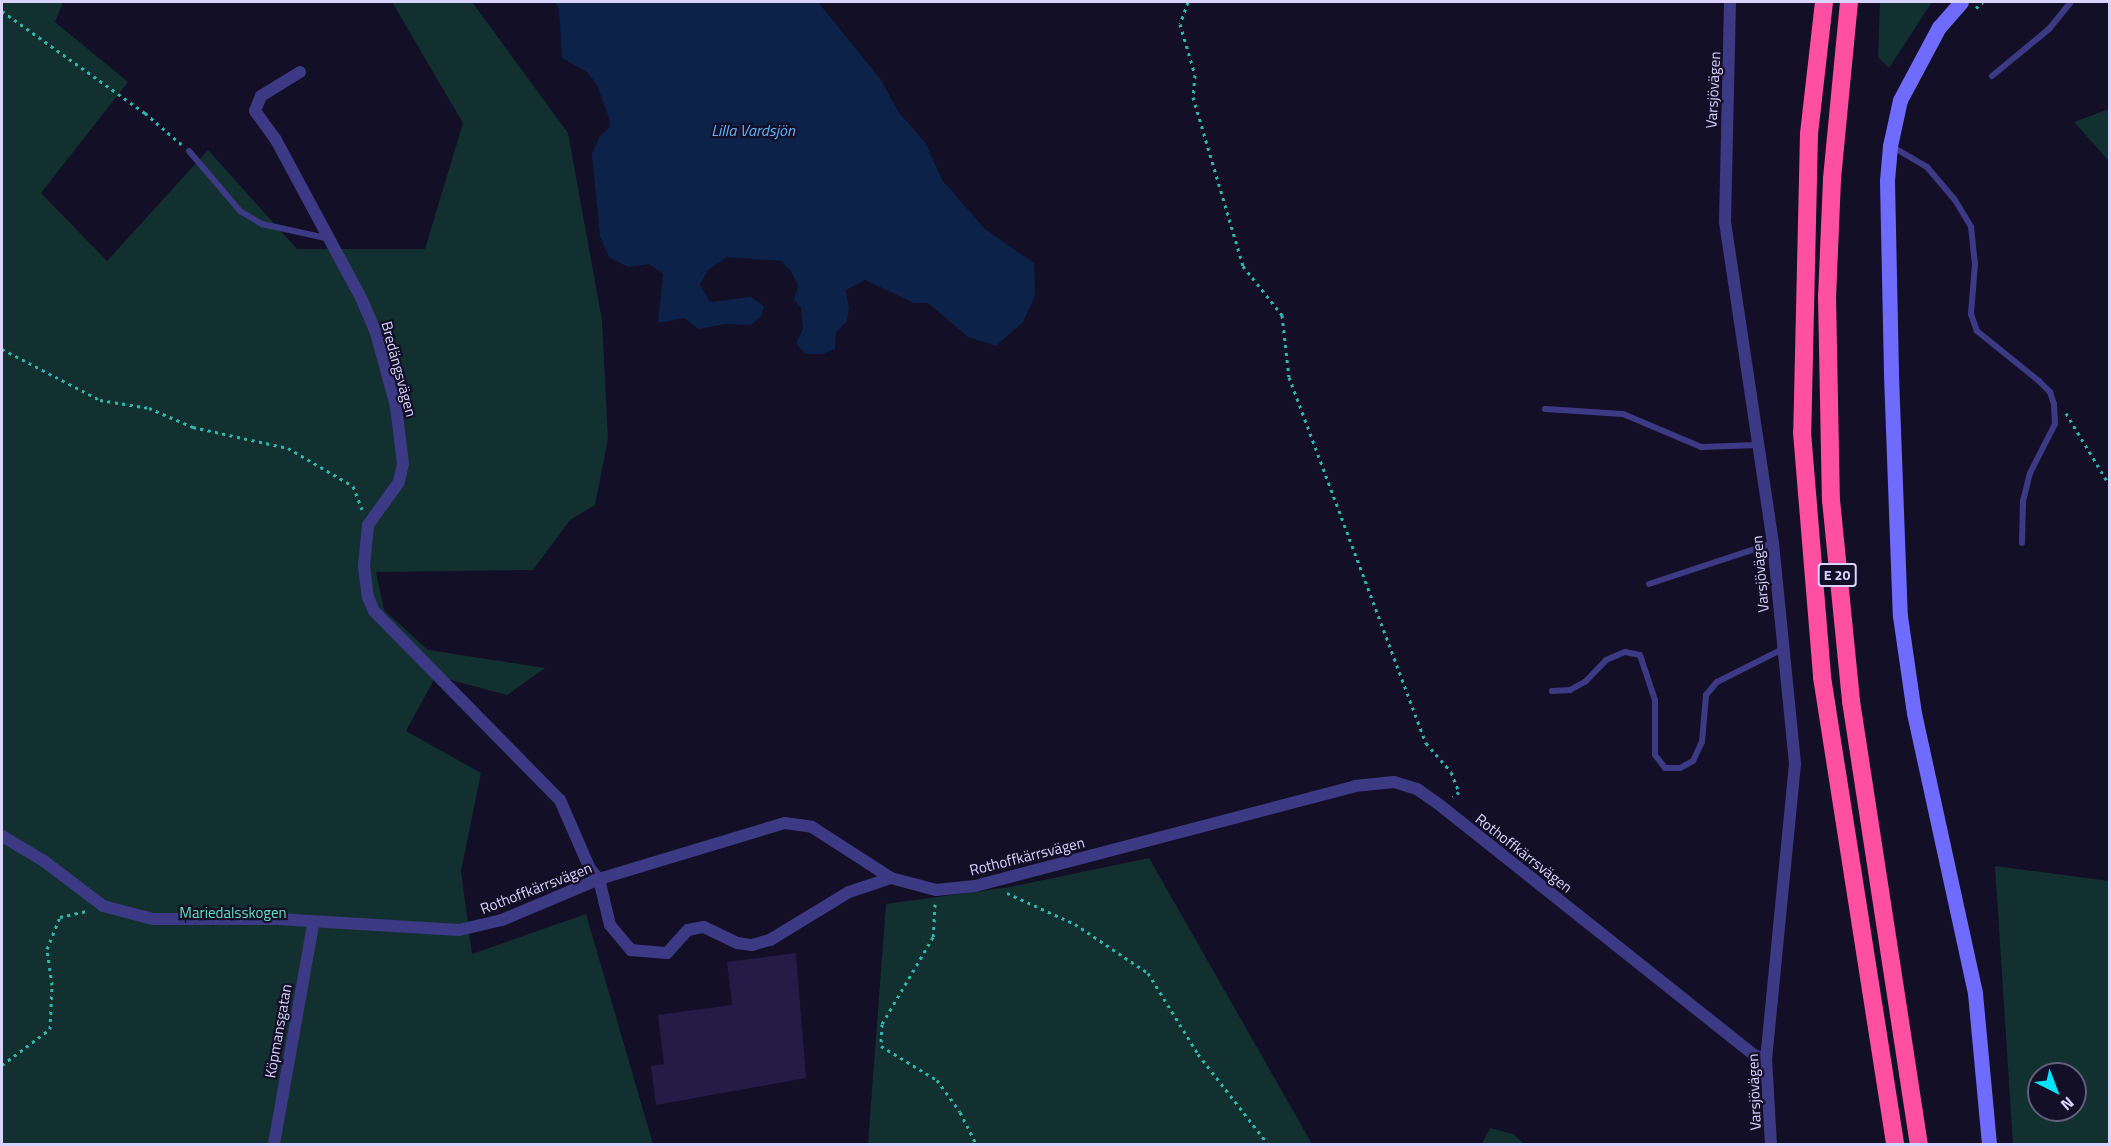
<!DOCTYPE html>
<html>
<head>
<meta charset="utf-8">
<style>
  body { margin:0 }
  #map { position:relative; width:2111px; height:1146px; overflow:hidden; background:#130f26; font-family:"Titillium Web",sans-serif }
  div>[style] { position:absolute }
  .green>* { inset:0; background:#12302f }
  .water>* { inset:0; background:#0c2248 }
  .building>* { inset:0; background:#241b47 }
  .path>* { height:3px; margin-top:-1.5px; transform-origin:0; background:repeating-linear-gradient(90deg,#2fb8b0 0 3px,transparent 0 7.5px) }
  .lane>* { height:6px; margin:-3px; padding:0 3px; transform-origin:3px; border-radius:3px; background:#3d3a85 }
  .street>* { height:12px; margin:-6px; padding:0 6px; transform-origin:6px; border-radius:6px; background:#3d3a85 }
  .secondary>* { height:15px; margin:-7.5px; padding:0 7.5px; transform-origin:7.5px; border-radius:7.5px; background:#6f6bff }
  .highway>* { height:18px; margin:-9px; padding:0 9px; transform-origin:9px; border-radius:9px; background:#ff4fa3 }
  span { translate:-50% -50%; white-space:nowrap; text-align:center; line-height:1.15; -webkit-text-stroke:4.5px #130f26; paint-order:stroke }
  .shield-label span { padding:2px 4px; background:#130f26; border:2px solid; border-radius:4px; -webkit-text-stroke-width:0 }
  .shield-label { font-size:14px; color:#d9d4ff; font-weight:700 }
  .street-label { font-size:15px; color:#d9d4ff }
  .park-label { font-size:15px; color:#5fe0c0 }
  .water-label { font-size:16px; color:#62b6ff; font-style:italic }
  .frame { position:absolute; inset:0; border:3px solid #d9d4ff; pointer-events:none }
  .north { position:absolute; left:2027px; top:1062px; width:60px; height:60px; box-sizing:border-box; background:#130f26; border:2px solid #625e7d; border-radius:50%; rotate:138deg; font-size:16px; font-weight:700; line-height:24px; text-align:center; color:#d9d4ff }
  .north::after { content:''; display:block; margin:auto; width:21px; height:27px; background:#00e5ff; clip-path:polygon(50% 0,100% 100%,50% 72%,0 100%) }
</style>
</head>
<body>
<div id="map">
  <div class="green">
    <div style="clip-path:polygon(2px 2px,63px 2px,55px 22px,128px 82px,41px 193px,107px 261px,208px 150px,297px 249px,425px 249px,463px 123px,392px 2px,472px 2px,568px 133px,602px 320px,608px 439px,595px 505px,570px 520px,533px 570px,376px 572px,384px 610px,428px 650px,545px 668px,507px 695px,436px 676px,406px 731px,481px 773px,461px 871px,472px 954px,586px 914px,653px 1144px,2px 1144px)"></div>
    <div style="clip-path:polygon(1880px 2px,1932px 2px,1889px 68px,1878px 57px)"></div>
    <div style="clip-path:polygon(2109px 109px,2109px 161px,2074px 122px)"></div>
    <div style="clip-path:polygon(1149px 858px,1312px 1144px,868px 1144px,886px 904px,1010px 887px)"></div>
    <div style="clip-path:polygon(evenodd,1995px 866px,2109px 881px,2109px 1144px,2013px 1144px,1995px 866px,2039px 1074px,2075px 1074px,2075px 1110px,2039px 1110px,2039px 1074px)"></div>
    <div style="clip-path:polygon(1490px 1128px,1513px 1134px,1524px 1144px,1482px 1144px)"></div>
  </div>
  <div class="water">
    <div style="clip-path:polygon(555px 2px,818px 2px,881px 80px,899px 113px,925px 142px,942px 180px,985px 229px,1034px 263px,1035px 296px,1023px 322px,996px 346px,968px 337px,928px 303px,914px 303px,865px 280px,846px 290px,849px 309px,847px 321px,836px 332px,835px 349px,823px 354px,805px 354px,796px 343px,803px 329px,801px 307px,794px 300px,798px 286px,791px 271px,781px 261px,727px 257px,708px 270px,700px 285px,710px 302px,751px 297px,764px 306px,761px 316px,751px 325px,725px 324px,698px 329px,685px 318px,658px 323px,663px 274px,649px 264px,628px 267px,609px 257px,600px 237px,592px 154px,599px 137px,610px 127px,609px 118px,597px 85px,587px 72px,562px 58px,559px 9px)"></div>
  </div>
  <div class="building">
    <div style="clip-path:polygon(796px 953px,806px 1078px,656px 1105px,651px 1066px,664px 1064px,658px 1015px,732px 1005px,727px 962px)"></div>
  </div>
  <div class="path">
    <div style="left:1188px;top:2px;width:23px;rotate:110deg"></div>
    <div style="left:1180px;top:24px;width:53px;rotate:73.6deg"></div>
    <div style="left:1195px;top:75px;width:22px;rotate:95deg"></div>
    <div style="left:1193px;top:97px;width:176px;rotate:73.5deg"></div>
    <div style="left:1243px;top:266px;width:63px;rotate:51.5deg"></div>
    <div style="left:1282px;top:315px;width:62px;rotate:83.6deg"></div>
    <div style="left:1289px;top:377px;width:391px;rotate:69.5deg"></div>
    <div style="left:1426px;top:743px;width:38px;rotate:49deg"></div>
    <div style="left:1451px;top:772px;width:22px;rotate:68deg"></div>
    <div style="left:1459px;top:792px;width:8px;rotate:140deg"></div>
    <div style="left:1976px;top:8px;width:9px;rotate:-41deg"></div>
    <div style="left:2px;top:11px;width:176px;rotate:35.5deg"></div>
    <div style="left:145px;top:113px;width:48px;rotate:40.7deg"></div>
    <div style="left:2px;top:349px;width:110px;rotate:27.5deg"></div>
    <div style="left:100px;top:400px;width:50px;rotate:9.3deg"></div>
    <div style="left:149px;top:408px;width:48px;rotate:23.4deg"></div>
    <div style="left:193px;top:427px;width:97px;rotate:12.5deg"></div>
    <div style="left:288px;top:448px;width:75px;rotate:30.3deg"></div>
    <div style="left:353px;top:486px;width:25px;rotate:69deg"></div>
    <div style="left:2066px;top:413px;width:85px;rotate:58.9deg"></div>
    <div style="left:1007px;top:893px;width:75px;rotate:24.5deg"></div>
    <div style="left:1075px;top:924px;width:88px;rotate:33.9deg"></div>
    <div style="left:1148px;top:973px;width:95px;rotate:58.3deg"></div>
    <div style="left:1198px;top:1054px;width:114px;rotate:52.1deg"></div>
    <div style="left:935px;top:904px;width:33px;rotate:93deg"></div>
    <div style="left:933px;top:937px;width:101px;rotate:120.4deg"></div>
    <div style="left:882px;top:1024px;width:22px;rotate:93deg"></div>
    <div style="left:881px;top:1046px;width:66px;rotate:31.3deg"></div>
    <div style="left:937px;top:1080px;width:39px;rotate:54deg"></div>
    <div style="left:960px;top:1112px;width:36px;rotate:63deg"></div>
    <div style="left:2px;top:1065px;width:60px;rotate:-36.9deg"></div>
    <div style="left:50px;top:1029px;width:44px;rotate:-87.4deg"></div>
    <div style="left:52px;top:985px;width:36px;rotate:-98deg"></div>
    <div style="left:47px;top:949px;width:35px;rotate:-68deg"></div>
    <div style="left:60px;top:917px;width:27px;rotate:-13deg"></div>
  </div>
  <div class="lane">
    <div style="left:1992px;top:76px;width:74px;rotate:-39.5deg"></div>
    <div style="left:2049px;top:29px;width:35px;rotate:-51deg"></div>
    <div style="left:1891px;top:146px;width:42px;rotate:30.3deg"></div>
    <div style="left:1927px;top:167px;width:43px;rotate:49.7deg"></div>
    <div style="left:1955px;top:200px;width:31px;rotate:59deg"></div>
    <div style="left:1971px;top:227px;width:37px;rotate:84deg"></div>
    <div style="left:1975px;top:264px;width:50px;rotate:94.6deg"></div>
    <div style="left:1971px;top:314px;width:18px;rotate:71deg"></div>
    <div style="left:1977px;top:331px;width:80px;rotate:38.9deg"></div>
    <div style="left:2039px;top:381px;width:16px;rotate:45deg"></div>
    <div style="left:2050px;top:392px;width:13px;rotate:72deg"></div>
    <div style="left:2054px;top:404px;width:20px;rotate:87deg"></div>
    <div style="left:2055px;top:424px;width:55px;rotate:117deg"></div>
    <div style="left:2030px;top:473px;width:29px;rotate:104deg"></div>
    <div style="left:2023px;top:501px;width:42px;rotate:91.4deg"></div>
    <div style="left:189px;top:151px;width:79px;rotate:49.6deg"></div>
    <div style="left:240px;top:211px;width:26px;rotate:31deg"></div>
    <div style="left:262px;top:224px;width:70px;rotate:12.4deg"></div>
    <div style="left:1545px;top:409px;width:78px;rotate:3.7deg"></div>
    <div style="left:1623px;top:414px;width:85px;rotate:22.9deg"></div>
    <div style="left:1701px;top:447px;width:57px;rotate:-2deg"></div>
    <div style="left:1649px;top:584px;width:131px;rotate:-18.3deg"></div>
    <div style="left:1552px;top:691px;width:18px;rotate:-3deg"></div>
    <div style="left:1570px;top:690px;width:18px;rotate:-29deg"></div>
    <div style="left:1586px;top:681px;width:29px;rotate:-46deg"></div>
    <div style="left:1606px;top:660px;width:21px;rotate:-23deg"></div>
    <div style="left:1625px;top:652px;width:15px;rotate:11deg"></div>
    <div style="left:1640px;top:655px;width:47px;rotate:71.6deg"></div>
    <div style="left:1655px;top:700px;width:55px;rotate:90deg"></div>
    <div style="left:1655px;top:755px;width:16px;rotate:52deg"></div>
    <div style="left:1665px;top:768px;width:15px"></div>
    <div style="left:1680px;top:768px;width:15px;rotate:-28deg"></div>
    <div style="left:1693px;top:761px;width:21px;rotate:-65deg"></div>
    <div style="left:1702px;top:742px;width:47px;rotate:-85.1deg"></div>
    <div style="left:1706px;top:695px;width:17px;rotate:-50deg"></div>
    <div style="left:1717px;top:682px;width:72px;rotate:-26.6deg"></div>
  </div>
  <div class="street">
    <div style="left:1730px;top:2px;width:220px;rotate:91.3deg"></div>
    <div style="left:1725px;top:222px;width:325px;rotate:81.5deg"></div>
    <div style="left:1773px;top:543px;width:222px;rotate:84.3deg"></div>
    <div style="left:1795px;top:764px;width:295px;rotate:95.6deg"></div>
    <div style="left:1766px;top:1058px;width:86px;rotate:86.7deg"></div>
    <div style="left:300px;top:72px;width:46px;rotate:148.4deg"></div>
    <div style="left:261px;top:96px;width:16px;rotate:112deg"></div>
    <div style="left:255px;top:111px;width:36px;rotate:54deg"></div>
    <div style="left:276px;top:140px;width:182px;rotate:61.7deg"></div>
    <div style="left:362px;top:300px;width:36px;rotate:67deg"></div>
    <div style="left:376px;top:333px;width:76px;rotate:74.7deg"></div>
    <div style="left:396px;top:406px;width:58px;rotate:83.1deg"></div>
    <div style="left:403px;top:464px;width:18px;rotate:103deg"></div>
    <div style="left:399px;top:482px;width:53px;rotate:125.8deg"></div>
    <div style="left:368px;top:525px;width:41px;rotate:95.6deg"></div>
    <div style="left:364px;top:566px;width:31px;rotate:83deg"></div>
    <div style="left:368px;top:597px;width:15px;rotate:67deg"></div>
    <div style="left:374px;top:611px;width:265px;rotate:45.5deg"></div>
    <div style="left:560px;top:800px;width:75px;rotate:66.5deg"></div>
    <div style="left:590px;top:869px;width:13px;rotate:48deg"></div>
    <div style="left:599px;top:879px;width:47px;rotate:76.6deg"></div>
    <div style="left:610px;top:925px;width:33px;rotate:50deg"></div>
    <div style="left:631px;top:950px;width:36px;rotate:5deg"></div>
    <div style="left:667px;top:953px;width:31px;rotate:-48deg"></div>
    <div style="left:688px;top:930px;width:16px;rotate:-11deg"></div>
    <div style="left:704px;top:927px;width:37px;rotate:26deg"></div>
    <div style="left:737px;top:943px;width:15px;rotate:8deg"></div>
    <div style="left:752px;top:945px;width:19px;rotate:-16deg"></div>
    <div style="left:770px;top:940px;width:92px;rotate:-31.3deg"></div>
    <div style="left:849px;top:892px;width:44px;rotate:-18.4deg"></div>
    <div style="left:2px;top:836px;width:49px;rotate:30.8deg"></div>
    <div style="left:44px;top:861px;width:74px;rotate:37.3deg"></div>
    <div style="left:103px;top:906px;width:52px;rotate:14.6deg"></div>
    <div style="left:153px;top:919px;width:125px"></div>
    <div style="left:278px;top:919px;width:181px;rotate:3.5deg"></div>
    <div style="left:459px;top:930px;width:44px;rotate:-13.1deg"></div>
    <div style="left:502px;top:920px;width:105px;rotate:-22.9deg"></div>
    <div style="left:599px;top:879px;width:194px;rotate:-16.8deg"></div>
    <div style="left:785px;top:823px;width:27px;rotate:8deg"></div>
    <div style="left:812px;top:827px;width:94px;rotate:32.8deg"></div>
    <div style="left:891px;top:878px;width:47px;rotate:14.9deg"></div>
    <div style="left:936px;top:890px;width:39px;rotate:-6deg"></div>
    <div style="left:975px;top:886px;width:393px;rotate:-14.7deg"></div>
    <div style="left:1355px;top:786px;width:39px;rotate:-6deg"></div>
    <div style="left:1394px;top:782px;width:24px;rotate:17deg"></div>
    <div style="left:1417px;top:789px;width:29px;rotate:35deg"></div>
    <div style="left:1441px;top:806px;width:401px;rotate:38.5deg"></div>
    <div style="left:1755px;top:1056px;width:11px;rotate:10deg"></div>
    <div style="left:274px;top:1144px;width:223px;rotate:-79.9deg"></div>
  </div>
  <div class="secondary">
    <div style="left:1961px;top:2px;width:33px;rotate:131deg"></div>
    <div style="left:1939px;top:27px;width:83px;rotate:118.1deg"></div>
    <div style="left:1900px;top:100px;width:47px;rotate:102.3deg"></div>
    <div style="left:1890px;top:146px;width:35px;rotate:95deg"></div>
    <div style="left:1887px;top:181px;width:194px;rotate:88.8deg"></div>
    <div style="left:1891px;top:375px;width:241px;rotate:87.9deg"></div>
    <div style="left:1900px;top:616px;width:98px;rotate:81.8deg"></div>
    <div style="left:1914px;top:713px;width:287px;rotate:77.7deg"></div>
    <div style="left:1975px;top:993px;width:152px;rotate:84.7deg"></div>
  </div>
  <div class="highway">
    <div style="left:1824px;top:2px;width:133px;rotate:96.5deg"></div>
    <div style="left:1809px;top:134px;width:298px;rotate:91.3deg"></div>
    <div style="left:1802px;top:432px;width:246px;rotate:85.3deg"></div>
    <div style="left:1822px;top:677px;width:473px;rotate:81.1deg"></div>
    <div style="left:1849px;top:2px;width:178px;rotate:95.5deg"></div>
    <div style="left:1832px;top:179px;width:117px;rotate:92.4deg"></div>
    <div style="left:1827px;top:296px;width:204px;rotate:88.9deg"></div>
    <div style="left:1831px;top:500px;width:202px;rotate:84.3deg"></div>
    <div style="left:1851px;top:701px;width:448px;rotate:81.3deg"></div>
  </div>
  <div class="shield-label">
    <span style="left:1837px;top:575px">E 20</span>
  </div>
  <div class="street-label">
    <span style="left:1713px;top:90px;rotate:-87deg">Varsjövägen</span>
    <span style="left:399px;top:369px;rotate:75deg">Bredängsvägen</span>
    <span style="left:1760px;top:574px;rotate:-95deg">Varsjövägen</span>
    <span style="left:1524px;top:853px;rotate:38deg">Rothoffkärrsvägen</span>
    <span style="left:1027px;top:856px;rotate:-14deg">Rothoffkärrsvägen</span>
    <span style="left:536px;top:888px;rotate:-21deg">Rothoffkärrsvägen</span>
    <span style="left:278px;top:1031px;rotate:-80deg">Köpmansgatan</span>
    <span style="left:1754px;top:1092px;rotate:-92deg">Varsjövägen</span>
  </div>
  <div class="park-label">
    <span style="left:233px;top:913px">Mariedalsskogen</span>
  </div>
  <div class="water-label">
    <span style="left:753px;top:130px">Lilla Vardsjön</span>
  </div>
  <div class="frame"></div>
  <div class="north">N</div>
</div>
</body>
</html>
